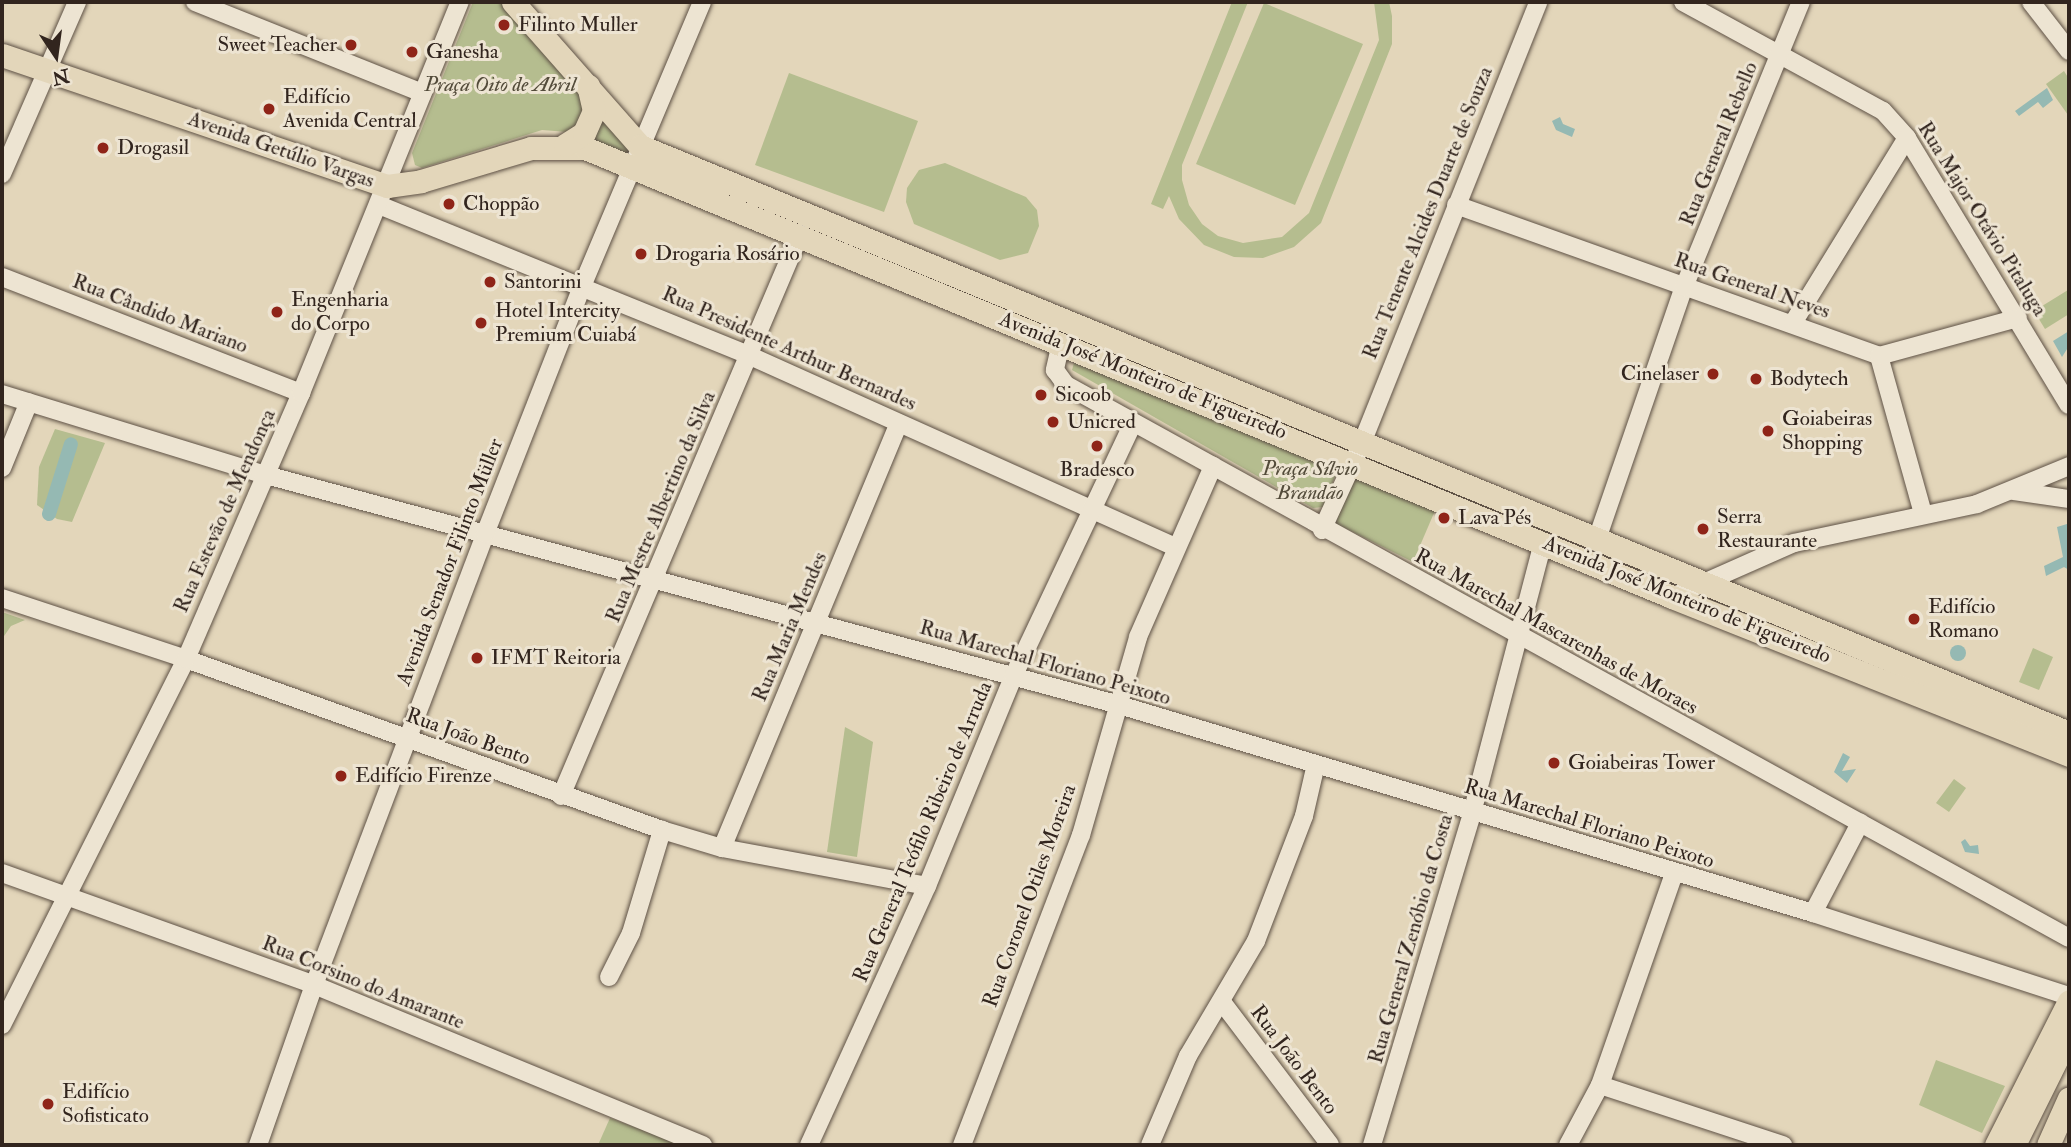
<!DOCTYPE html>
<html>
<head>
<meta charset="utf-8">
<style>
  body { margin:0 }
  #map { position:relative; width:2071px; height:1147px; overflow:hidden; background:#e3d6ba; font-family:"IM FELL Double Pica",serif }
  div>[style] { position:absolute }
  .green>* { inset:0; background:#b5bd8f }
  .water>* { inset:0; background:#95b9b3 }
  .round { border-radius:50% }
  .canal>* { height:14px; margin:-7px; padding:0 7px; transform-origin:7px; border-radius:7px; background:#95b9b3 }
  .roads { filter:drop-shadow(0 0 2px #5e5145) drop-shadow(0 0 2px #5e5145) }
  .minor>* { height:18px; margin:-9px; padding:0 9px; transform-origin:9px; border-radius:9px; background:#ede4d2 }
  .major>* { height:23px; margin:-11.5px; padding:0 11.5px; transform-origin:11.5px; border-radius:11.5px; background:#e3d6ba }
  .highway>* { height:26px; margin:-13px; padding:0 13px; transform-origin:13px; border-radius:13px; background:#e3d6ba }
  .dots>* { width:19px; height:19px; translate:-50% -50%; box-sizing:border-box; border:4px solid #ede4d2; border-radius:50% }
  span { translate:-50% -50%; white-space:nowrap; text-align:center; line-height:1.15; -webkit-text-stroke:6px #ede4d2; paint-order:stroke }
  .poi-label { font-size:21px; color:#32251e }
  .left { translate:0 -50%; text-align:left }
  .right { translate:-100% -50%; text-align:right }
  .park-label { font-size:21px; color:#534b3a; font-style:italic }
  .street-label { font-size:21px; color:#32251e }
  .frame { position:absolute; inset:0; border:4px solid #32251e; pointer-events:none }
  .north { position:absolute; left:21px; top:21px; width:70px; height:70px; -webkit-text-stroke:5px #ede4d2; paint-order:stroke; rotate:167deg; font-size:19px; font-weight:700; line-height:28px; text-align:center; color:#32251e }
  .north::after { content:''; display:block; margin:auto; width:24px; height:32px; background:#32251e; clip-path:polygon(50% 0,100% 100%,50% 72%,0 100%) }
</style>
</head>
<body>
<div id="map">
  <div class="green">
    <div style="clip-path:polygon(473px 2px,502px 2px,586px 98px,586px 115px,568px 132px,542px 130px,422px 168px,415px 165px,412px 153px)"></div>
    <div style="clip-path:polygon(1232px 2px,1248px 2px,1182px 165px,1182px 180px,1189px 205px,1202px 224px,1218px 236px,1243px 243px,1282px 237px,1309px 213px,1379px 40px,1374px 2px,1389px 2px,1392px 16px,1392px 44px,1321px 223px,1294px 247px,1263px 258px,1234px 257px,1204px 245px,1179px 219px,1169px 196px,1163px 209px,1151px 204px)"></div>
    <div style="clip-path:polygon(1264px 3px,1363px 44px,1295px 205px,1196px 164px)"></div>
    <div style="clip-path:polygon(2064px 71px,2069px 79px,2068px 115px,2046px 84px)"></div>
    <div style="clip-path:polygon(789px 73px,918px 121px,884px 212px,755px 165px)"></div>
    <div style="clip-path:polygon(602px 116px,632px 144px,628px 155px,592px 142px)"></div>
    <div style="clip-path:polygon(945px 163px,1026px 197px,1037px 210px,1039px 226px,1028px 253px,1000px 260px,914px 224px,906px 202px,907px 188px,919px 170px)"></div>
    <div style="clip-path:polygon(731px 193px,1349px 446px,1346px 451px,730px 197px)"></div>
    <div style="clip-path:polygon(2068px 290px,2069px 314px,2045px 329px,2034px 311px)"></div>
    <div style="clip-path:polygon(1074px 363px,1338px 469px,1323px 507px,1313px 508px,1072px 370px)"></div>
    <div style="clip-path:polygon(55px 429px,105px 443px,72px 522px,57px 519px,37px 505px,39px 467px)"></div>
    <div style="clip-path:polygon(1362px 455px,1675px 582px,1412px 478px)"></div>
    <div style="clip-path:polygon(1357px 473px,1437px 506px,1413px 562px,1335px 523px)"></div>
    <div style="clip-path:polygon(2px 612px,25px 620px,11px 626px,2px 639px)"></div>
    <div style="clip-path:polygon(2033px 648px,2053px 657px,2039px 690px,2019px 682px)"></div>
    <div style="clip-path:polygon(845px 727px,873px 742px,857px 857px,827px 852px)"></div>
    <div style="clip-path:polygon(1954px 779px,1966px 788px,1949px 812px,1936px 803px)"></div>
    <div style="clip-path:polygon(1936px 1060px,2005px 1086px,1982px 1133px,1919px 1105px)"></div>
    <div style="clip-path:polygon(610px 1118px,683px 1145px,598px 1145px)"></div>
  </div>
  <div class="water">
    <div style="clip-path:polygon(2047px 88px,2053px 100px,2043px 108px,2038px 102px,2019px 116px,2015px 111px)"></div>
    <div style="clip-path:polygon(1560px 117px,1563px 124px,1575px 129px,1572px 137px,1556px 130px,1552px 121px)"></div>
    <div style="clip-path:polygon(2069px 331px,2069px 346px,2062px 357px,2053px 341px)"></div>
    <div style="clip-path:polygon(2067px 524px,2069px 570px,2064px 567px,2046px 576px,2044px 566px,2063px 557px,2057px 527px)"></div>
    <div class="round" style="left:1950px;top:645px;width:16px;height:16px"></div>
    <div style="clip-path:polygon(1843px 753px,1850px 757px,1842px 771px,1856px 769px,1847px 783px,1834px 772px)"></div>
    <div style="clip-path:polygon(1965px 839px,1970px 846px,1978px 845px,1979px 854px,1965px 852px,1961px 842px)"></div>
  </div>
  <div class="canal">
    <div style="left:49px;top:514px;width:73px;rotate:-72.6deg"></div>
  </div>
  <div class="roads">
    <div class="minor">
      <div style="left:195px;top:2px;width:245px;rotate:21.8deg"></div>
      <div style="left:1683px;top:2px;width:228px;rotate:28.6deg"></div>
      <div style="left:1883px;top:111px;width:36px;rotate:48deg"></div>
      <div style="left:1907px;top:138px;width:312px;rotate:58.8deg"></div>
      <div style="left:2031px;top:2px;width:62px;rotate:52.2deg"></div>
      <div style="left:2px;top:174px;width:188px;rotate:-66.4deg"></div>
      <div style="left:379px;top:205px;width:398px;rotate:22.1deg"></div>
      <div style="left:748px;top:355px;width:469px;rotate:24.2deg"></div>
      <div style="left:1456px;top:205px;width:449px;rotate:19.6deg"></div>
      <div style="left:1879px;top:356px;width:164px;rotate:74.4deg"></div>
      <div style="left:2px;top:277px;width:321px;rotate:21.2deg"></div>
      <div style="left:1793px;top:323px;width:217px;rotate:-58.4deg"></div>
      <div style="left:1061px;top:343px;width:28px;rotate:103deg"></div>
      <div style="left:1055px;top:370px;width:19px;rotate:54deg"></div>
      <div style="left:1066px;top:385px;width:1145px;rotate:28.87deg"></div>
      <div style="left:1879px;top:356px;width:144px;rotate:-15.3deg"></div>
      <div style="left:2px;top:394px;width:276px;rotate:17.1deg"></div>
      <div style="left:266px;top:475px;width:880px;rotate:15.08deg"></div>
      <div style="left:1116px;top:704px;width:728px;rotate:16.69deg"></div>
      <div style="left:1813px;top:913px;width:269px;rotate:18deg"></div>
      <div style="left:2px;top:468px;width:71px;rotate:-67.8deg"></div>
      <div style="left:2014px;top:491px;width:56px;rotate:8.3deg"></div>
      <div style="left:1322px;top:530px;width:96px;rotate:-65.3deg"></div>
      <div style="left:1362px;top:443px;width:475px;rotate:-68.2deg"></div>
      <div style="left:1596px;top:542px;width:270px;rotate:-71deg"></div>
      <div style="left:1684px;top:287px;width:308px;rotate:-67.7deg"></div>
      <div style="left:1672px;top:597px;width:133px;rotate:-23.9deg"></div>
      <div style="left:1794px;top:543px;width:187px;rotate:-12deg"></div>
      <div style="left:1977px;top:504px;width:100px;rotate:-22.4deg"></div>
      <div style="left:2px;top:598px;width:194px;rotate:18.3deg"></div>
      <div style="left:186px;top:659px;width:506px;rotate:19.76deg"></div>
      <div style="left:662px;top:830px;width:63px;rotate:16.7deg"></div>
      <div style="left:722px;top:848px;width:208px;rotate:10.5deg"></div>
      <div style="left:561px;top:796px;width:611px;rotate:-66.96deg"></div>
      <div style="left:722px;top:848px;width:460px;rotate:-67.4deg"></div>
      <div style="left:2px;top:873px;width:331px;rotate:19.7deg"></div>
      <div style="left:314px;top:985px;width:421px;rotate:22.4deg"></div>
      <div style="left:1813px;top:913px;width:102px;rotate:-62.4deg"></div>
      <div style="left:609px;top:977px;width:49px;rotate:-63.4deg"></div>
      <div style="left:631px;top:933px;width:108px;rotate:-73.2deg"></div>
      <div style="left:1222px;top:1002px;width:179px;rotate:52.9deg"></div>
      <div style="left:2px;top:1025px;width:410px;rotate:-63.3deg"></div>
      <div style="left:186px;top:659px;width:290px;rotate:-66.6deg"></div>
      <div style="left:301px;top:393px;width:422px;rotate:-67.9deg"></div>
      <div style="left:1600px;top:1085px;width:193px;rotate:18.2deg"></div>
      <div style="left:258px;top:1145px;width:170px;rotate:-70.7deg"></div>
      <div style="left:314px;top:985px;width:482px;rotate:-69.2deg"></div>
      <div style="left:485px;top:534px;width:269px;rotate:-68.6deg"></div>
      <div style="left:583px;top:284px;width:306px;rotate:-67.1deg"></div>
      <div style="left:809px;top:1145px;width:285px;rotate:-65.5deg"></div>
      <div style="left:927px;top:886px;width:226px;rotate:-67.6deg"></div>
      <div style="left:1013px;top:677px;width:281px;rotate:-64.7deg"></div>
      <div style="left:962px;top:1145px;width:332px;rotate:-69deg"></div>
      <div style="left:1081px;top:835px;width:206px;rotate:-73.9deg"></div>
      <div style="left:1138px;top:637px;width:187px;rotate:-66.3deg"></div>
      <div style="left:1150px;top:1145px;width:97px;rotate:-66.9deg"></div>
      <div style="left:1188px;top:1056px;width:134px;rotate:-59.4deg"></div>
      <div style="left:1256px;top:941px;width:134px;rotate:-69deg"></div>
      <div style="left:1304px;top:816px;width:53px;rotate:-77deg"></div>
      <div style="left:1372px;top:1145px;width:347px;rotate:-73.2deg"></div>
      <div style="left:1472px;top:813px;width:280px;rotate:-75.3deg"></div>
      <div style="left:1568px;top:1145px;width:68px;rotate:-61.9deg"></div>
      <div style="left:1600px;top:1085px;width:224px;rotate:-70.7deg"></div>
    </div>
    <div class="major">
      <div style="left:513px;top:2px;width:192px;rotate:48.6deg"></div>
      <div style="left:640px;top:146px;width:1545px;rotate:22.33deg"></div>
      <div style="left:2px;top:55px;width:407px;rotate:18.8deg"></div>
      <div style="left:387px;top:186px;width:34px;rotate:-8deg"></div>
      <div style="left:421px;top:181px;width:115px;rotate:-16.7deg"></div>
      <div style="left:531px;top:148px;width:54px"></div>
      <div style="left:585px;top:148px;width:1176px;rotate:22.44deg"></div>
      <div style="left:1672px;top:597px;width:427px;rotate:21.7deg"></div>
      <div style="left:565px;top:145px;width:22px;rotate:-32deg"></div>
      <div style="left:584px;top:133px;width:24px;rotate:-66deg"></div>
      <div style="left:594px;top:111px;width:26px;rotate:-103deg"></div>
      <div style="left:1996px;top:1145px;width:161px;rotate:-63.1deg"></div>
      <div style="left:2048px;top:1145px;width:51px;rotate:-65.9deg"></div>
    </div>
    <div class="highway">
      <div style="left:2013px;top:1145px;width:126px;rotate:-63.6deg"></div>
    </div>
  </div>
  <div class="dots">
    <div style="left:504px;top:25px;background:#8f2418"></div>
    <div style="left:351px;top:45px;background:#8f2418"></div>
    <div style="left:412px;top:52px;background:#8f2418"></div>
    <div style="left:269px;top:109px;background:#8f2418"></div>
    <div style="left:103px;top:148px;background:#8f2418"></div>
    <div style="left:449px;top:204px;background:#8f2418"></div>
    <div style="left:641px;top:254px;background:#8f2418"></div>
    <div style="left:490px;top:282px;background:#8f2418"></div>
    <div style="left:277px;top:312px;background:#8f2418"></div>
    <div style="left:481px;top:323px;background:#8f2418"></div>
    <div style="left:1713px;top:374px;background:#8f2418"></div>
    <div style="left:1756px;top:379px;background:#8f2418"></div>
    <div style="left:1041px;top:395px;background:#8f2418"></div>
    <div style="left:1053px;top:422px;background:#8f2418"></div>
    <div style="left:1768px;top:431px;background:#8f2418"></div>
    <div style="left:1097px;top:446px;background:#8f2418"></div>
    <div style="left:1444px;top:518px;background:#8f2418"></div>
    <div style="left:1703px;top:529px;background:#8f2418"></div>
    <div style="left:1914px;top:619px;background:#8f2418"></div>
    <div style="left:477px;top:658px;background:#8f2418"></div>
    <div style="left:1554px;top:763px;background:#8f2418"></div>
    <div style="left:341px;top:776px;background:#8f2418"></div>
    <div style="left:48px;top:1104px;background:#8f2418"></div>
  </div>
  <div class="poi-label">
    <span class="left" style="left:518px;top:25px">Filinto Muller</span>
    <span class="right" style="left:337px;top:45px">Sweet Teacher</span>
    <span class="left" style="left:426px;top:52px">Ganesha</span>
    <span class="left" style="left:283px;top:109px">Edifício<br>Avenida Central</span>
    <span class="left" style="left:117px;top:148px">Drogasil</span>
    <span class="left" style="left:463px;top:204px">Choppão</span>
    <span class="left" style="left:655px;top:254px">Drogaria Rosário</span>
    <span class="left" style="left:504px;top:282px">Santorini</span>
    <span class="left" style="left:291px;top:312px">Engenharia<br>do Corpo</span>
    <span class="left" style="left:495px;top:323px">Hotel Intercity<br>Premium Cuiabá</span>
    <span class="right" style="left:1699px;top:374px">Cinelaser</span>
    <span class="left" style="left:1770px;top:379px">Bodytech</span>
    <span class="left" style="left:1055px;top:395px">Sicoob</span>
    <span class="left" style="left:1782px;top:431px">Goiabeiras<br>Shopping</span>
    <span class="left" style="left:1067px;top:422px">Unicred</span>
    <span style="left:1097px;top:470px">Bradesco</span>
    <span class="left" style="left:1717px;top:529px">Serra<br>Restaurante</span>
    <span class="left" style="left:1458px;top:518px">Lava Pés</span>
    <span class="left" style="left:1928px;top:619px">Edifício<br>Romano</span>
    <span class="left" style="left:491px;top:658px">IFMT Reitoria</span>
    <span class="left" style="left:1568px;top:763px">Goiabeiras Tower</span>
    <span class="left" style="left:355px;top:776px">Edifício Firenze</span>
    <span class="left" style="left:62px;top:1104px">Edifício<br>Sofisticato</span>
  </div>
  <div class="park-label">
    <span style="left:500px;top:85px">Praça Oito de Abril</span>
    <span style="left:1310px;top:481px">Praça Sílvio<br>Brandão</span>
  </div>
  <div class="street-label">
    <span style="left:1719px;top:144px;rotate:-68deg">Rua General Rebello</span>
    <span style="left:281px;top:150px;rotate:19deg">Avenida Getúlio Vargas</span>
    <span style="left:1428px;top:213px;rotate:-68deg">Rua Tenente Alcides Duarte de Souza</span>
    <span style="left:1982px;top:219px;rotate:58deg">Rua Major Otávio Pitaluga</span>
    <span style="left:1752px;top:286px;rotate:19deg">Rua General Neves</span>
    <span style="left:160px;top:314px;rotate:21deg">Rua Cândido Mariano</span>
    <span style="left:789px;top:349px;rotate:24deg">Rua Presidente Arthur Bernardes</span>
    <span style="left:1143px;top:376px;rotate:22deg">Avenida José Monteiro de Figueiredo</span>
    <span style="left:661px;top:507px;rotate:-67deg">Rua Mestre Albertino da Silva</span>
    <span style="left:225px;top:511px;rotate:-66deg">Rua Estevão de Mendonça</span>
    <span style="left:450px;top:562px;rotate:-69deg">Avenida Senador Filinto Müller</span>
    <span style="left:1687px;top:600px;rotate:22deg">Avenida José Monteiro de Figueiredo</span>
    <span style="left:790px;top:627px;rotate:-67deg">Rua Maria Mendes</span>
    <span style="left:1556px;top:632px;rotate:29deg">Rua Marechal Mascarenhas de Moraes</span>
    <span style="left:1045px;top:663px;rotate:16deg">Rua Marechal Floriano Peixoto</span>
    <span style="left:468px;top:737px;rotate:20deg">Rua João Bento</span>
    <span style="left:1589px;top:824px;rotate:17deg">Rua Marechal Floriano Peixoto</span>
    <span style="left:923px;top:832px;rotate:-67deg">Rua General Teófilo Ribeiro de Arruda</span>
    <span style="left:1030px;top:896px;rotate:-70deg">Rua Coronel Otiles Moreira</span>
    <span style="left:1411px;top:939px;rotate:-74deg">Rua General Zenóbio da Costa</span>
    <span style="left:363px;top:983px;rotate:22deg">Rua Corsino do Amarante</span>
    <span style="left:1294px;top:1060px;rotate:53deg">Rua João Bento</span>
  </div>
  <div class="frame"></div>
  <div class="north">N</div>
</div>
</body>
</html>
